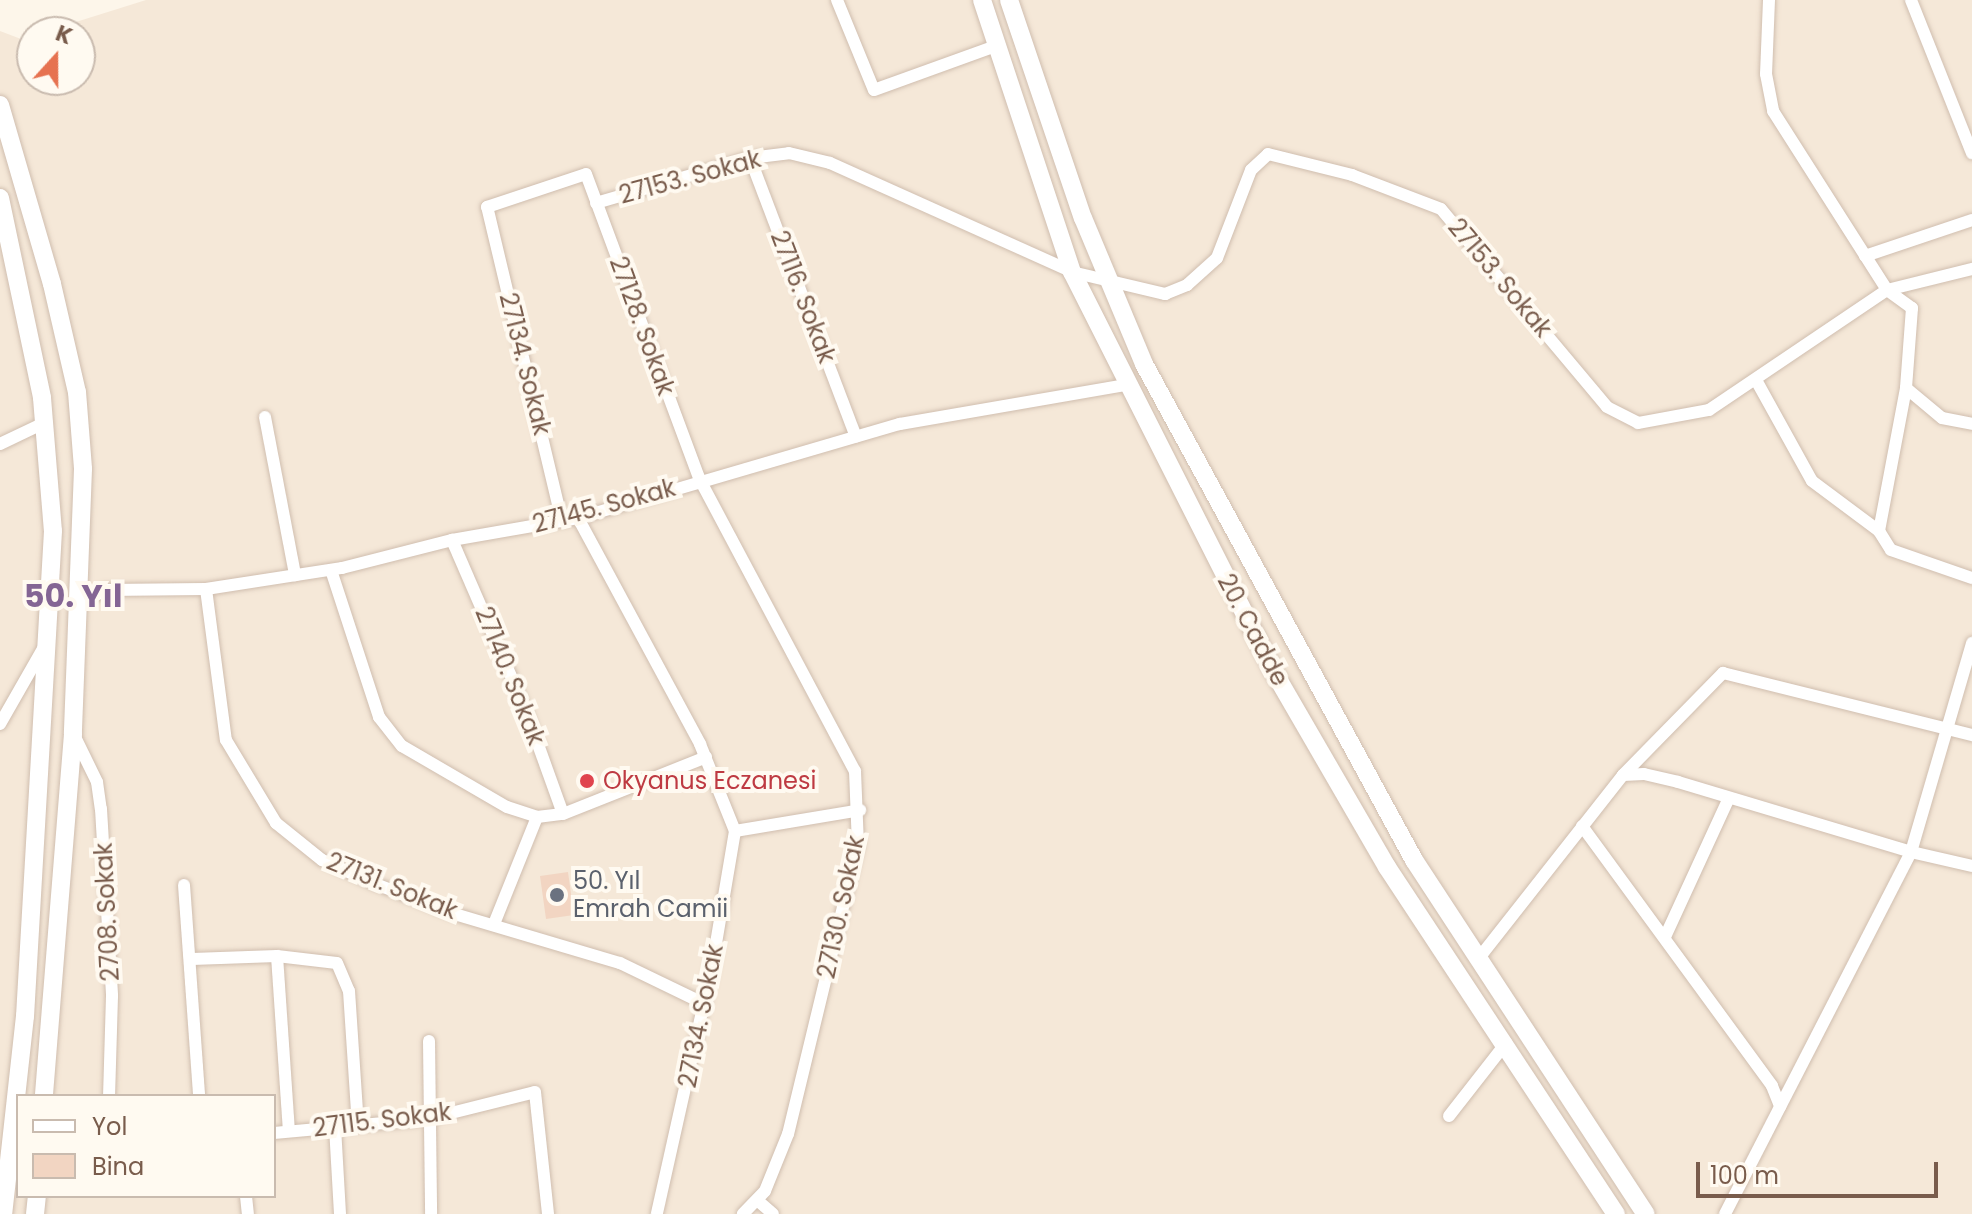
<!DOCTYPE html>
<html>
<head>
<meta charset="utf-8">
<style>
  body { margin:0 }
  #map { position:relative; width:1972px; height:1214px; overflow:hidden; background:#fdf6ea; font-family:Poppins,sans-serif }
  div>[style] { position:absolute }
  .residential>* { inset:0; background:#f5e8d8 }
  .building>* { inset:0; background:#f2d5c2 }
  .roads { filter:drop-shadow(0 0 2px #d0beaf) drop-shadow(0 0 2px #d0beaf) }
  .street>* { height:12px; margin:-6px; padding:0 6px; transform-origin:6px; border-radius:6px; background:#fff }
  .secondary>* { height:18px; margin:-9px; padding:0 9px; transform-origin:9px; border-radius:9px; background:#fff }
  .dots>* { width:22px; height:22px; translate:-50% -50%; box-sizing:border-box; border:4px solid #fffaf1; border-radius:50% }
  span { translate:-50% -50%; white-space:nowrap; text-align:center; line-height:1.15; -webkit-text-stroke:8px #fffaf1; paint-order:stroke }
  .street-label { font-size:24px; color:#795c4c }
  .health-label { font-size:24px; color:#be3a42 }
  .left { translate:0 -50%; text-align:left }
  .worship-label { font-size:24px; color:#5b616d }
  .district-label { font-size:32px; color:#846594; font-weight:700 }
  .legend { position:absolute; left:16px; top:1094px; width:260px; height:104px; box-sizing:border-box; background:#fffaf1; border:2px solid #c9bbaf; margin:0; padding:10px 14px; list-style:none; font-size:24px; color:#795c4c }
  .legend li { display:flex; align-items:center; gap:16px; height:40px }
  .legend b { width:40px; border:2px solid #c9bbaf }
  .north { position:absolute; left:16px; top:16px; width:80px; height:80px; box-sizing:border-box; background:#fffaf1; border:2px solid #c9bbaf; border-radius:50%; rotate:21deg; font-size:22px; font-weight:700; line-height:32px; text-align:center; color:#795c4c }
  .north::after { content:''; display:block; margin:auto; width:28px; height:36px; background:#e67250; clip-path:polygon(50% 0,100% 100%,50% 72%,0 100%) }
  .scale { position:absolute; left:1696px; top:1162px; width:242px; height:36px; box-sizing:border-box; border:4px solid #795c4c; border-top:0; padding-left:10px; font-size:24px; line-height:28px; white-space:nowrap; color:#795c4c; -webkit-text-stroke:6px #fffaf1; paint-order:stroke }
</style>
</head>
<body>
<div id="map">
  <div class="residential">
    <div style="clip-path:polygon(evenodd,146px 0,1972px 0,1972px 1214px,0 1214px,0 31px,21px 39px,32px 36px,32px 80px,80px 80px,80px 32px,44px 32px,146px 0,18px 1096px,274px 1096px,274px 1196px,18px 1196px,18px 1096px)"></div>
  </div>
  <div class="building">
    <div style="clip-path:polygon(568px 872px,574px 915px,546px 919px,540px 876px)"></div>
  </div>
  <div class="roads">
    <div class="street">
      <div style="left:837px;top:0;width:97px;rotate:67.7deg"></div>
      <div style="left:874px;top:90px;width:132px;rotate:-19.9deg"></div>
      <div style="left:1769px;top:0;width:74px;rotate:92.3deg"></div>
      <div style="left:1766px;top:74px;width:38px;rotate:79deg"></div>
      <div style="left:1773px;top:111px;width:212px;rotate:57.5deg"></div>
      <div style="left:1887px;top:290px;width:31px;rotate:36deg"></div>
      <div style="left:1912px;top:308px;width:80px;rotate:94.3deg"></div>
      <div style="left:1906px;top:388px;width:47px;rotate:39.8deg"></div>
      <div style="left:1942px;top:418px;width:31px;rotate:11deg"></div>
      <div style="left:1911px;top:0;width:165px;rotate:68.3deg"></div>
      <div style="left:750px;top:158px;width:298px;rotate:69.2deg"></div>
      <div style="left:596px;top:203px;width:160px;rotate:-16.3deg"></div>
      <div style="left:750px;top:158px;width:39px;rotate:-7deg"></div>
      <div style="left:789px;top:153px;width:42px;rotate:13.7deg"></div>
      <div style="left:830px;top:163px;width:265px;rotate:24.2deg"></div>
      <div style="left:1072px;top:272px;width:96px;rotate:13.3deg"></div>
      <div style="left:1165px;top:294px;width:24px;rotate:-22deg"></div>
      <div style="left:1187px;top:285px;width:40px;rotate:-42deg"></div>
      <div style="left:1217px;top:258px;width:94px;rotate:-68.9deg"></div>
      <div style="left:1251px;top:170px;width:23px;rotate:-43deg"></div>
      <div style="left:1268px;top:154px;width:87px;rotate:14deg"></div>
      <div style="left:1352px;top:175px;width:95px;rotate:20.9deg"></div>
      <div style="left:1441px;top:209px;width:258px;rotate:50deg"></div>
      <div style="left:1607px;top:407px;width:35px;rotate:27deg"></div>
      <div style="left:1638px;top:423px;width:72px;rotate:-10.4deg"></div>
      <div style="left:1709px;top:410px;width:215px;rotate:-34deg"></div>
      <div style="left:1887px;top:290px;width:88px;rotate:-13.9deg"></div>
      <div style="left:1865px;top:256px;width:113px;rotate:-18.6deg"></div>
      <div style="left:1756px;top:380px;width:115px;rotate:61deg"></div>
      <div style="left:1812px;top:481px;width:84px;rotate:36.7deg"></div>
      <div style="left:1879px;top:531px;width:146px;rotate:-79.3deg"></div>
      <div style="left:265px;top:417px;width:161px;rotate:79.2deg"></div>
      <div style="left:0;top:444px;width:49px;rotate:-25.5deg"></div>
      <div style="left:578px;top:518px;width:257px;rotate:61.6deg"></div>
      <div style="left:700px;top:744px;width:94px;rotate:68.1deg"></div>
      <div style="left:735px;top:831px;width:138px;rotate:99.6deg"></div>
      <div style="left:712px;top:967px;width:253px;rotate:102.6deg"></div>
      <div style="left:562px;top:521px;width:323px;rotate:-103.4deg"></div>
      <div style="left:487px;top:207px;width:104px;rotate:-18.4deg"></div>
      <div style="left:586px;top:174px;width:324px;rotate:69.6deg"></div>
      <div style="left:699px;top:478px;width:332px;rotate:62deg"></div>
      <div style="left:855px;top:771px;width:74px;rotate:87.7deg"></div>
      <div style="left:858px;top:845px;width:297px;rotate:103.6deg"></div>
      <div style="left:788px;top:1134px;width:61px;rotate:112deg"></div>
      <div style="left:765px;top:1191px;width:32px;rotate:134deg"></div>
      <div style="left:1879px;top:531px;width:22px;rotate:58deg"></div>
      <div style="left:1891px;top:550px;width:86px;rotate:19.1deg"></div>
      <div style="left:452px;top:540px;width:186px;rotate:66.6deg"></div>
      <div style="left:526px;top:711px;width:109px;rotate:70.2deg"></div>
      <div style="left:331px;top:570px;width:155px;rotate:71.9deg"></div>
      <div style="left:379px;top:717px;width:37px;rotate:52deg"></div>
      <div style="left:402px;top:746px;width:121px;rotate:30.2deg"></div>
      <div style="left:507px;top:807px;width:32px;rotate:18deg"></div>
      <div style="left:537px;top:817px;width:26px;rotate:-7deg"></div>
      <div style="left:563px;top:814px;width:154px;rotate:-21.7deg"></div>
      <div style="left:206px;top:589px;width:152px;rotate:82.5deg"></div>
      <div style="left:226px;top:740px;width:97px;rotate:58.9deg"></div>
      <div style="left:276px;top:823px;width:59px;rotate:38.8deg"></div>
      <div style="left:322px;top:860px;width:56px;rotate:24.3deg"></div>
      <div style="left:373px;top:883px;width:84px;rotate:21deg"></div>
      <div style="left:451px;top:913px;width:176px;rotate:16.5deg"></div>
      <div style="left:620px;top:963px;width:94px;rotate:25.8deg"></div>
      <div style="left:80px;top:603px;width:28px;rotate:-27deg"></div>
      <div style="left:105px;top:590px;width:101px;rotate:-0.6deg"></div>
      <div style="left:206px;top:589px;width:138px;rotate:-8.8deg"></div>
      <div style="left:342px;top:568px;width:114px;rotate:-14.3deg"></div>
      <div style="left:452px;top:540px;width:128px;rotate:-9.9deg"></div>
      <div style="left:578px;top:518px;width:335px;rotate:-16.3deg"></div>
      <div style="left:900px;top:424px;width:228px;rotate:-9.8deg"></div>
      <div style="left:0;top:724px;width:91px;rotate:-60.3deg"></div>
      <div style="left:75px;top:737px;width:50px;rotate:63.9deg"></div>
      <div style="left:97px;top:782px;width:27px;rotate:82deg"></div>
      <div style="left:101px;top:809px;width:187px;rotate:86.6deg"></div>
      <div style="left:112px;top:996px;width:100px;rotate:91.7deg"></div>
      <div style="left:1623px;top:775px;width:143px;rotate:-45.6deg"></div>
      <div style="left:1723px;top:673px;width:257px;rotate:14deg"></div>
      <div style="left:1582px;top:826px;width:322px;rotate:53.8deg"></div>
      <div style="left:1772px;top:1086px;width:22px;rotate:68deg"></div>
      <div style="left:735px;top:831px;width:127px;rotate:-9.5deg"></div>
      <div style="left:184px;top:885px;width:212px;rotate:85.9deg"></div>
      <div style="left:494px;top:924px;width:115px;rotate:-68.1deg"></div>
      <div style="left:1665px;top:937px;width:151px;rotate:-65.3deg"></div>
      <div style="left:277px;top:956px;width:175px;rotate:86.1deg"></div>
      <div style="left:1479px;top:958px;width:233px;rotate:-51.8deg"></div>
      <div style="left:1623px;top:775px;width:21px;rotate:-3deg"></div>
      <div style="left:1644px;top:774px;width:35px;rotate:13deg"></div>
      <div style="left:1678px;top:782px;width:243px;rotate:16.7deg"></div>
      <div style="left:1911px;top:852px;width:218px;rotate:-73.7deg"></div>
      <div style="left:192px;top:959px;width:85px;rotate:-2deg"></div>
      <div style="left:277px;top:956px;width:60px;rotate:6.7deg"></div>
      <div style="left:337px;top:963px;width:30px;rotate:67deg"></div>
      <div style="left:349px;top:991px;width:134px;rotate:86.2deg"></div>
      <div style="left:429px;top:1041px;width:173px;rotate:89.3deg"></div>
      <div style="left:1449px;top:1116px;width:93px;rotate:-52deg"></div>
      <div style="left:335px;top:1127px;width:87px;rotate:86.7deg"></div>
      <div style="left:274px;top:1133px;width:154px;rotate:-5.2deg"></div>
      <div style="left:427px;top:1119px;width:111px;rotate:-14deg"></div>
      <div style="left:535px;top:1092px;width:123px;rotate:83.9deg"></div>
      <div style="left:246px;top:1196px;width:18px;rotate:84deg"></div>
      <div style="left:757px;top:1200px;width:21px;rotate:41deg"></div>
      <div style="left:1725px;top:1214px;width:407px;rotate:-62.8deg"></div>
      <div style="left:1911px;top:852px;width:63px;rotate:12.9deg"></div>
    </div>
    <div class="secondary">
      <div style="left:982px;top:0;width:287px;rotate:71.7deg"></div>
      <div style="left:1072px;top:272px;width:448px;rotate:63.2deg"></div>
      <div style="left:1274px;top:672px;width:225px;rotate:59.9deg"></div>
      <div style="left:1387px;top:867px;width:416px;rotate:56.6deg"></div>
      <div style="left:1009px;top:0;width:230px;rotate:71.3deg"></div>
      <div style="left:1083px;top:218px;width:158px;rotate:67.3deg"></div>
      <div style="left:1144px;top:364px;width:565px;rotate:61.44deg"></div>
      <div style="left:1414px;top:860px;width:423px;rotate:56.8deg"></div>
      <div style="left:0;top:105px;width:186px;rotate:73.8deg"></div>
      <div style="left:52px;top:284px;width:111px;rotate:77deg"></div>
      <div style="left:77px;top:392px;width:77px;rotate:85.5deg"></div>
      <div style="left:83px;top:469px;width:265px;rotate:92.2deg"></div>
      <div style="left:73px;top:734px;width:363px;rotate:94.6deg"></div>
      <div style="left:0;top:198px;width:204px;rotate:78.1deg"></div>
      <div style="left:42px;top:398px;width:133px;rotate:85.3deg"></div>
      <div style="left:53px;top:531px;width:486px;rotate:93.3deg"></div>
      <div style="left:25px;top:1016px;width:199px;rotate:96.3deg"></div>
      <div style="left:35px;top:1214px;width:18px;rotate:-84deg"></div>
    </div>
  </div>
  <div class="dots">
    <div style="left:587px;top:781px;background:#e0444e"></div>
    <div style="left:557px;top:895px;background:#6b7280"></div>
  </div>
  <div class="street-label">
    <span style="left:690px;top:177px;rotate:-15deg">27153. Sokak</span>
    <span style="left:1500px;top:278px;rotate:50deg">27153. Sokak</span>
    <span style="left:803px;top:297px;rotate:69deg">27116. Sokak</span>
    <span style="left:642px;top:326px;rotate:70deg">27128. Sokak</span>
    <span style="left:525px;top:364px;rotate:76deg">27134. Sokak</span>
    <span style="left:604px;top:506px;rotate:-15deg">27145. Sokak</span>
    <span style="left:1253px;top:630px;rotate:62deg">20. Cadde</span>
    <span style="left:510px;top:676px;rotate:68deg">27140. Sokak</span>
    <span style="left:392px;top:886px;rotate:22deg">27131. Sokak</span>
    <span style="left:841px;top:907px;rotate:-78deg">27130. Sokak</span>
    <span style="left:107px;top:912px;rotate:-93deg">2708. Sokak</span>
    <span style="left:701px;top:1016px;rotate:-79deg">27134. Sokak</span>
    <span style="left:382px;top:1120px;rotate:-7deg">27115. Sokak</span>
  </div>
  <div class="health-label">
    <span class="left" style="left:603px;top:781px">Okyanus Eczanesi</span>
  </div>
  <div class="worship-label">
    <span class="left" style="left:573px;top:895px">50. Yıl<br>Emrah Camii</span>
  </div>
  <div class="district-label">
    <span style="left:73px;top:596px">50. Yıl</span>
  </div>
  <ul class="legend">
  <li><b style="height:10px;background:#fff"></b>Yol</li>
  <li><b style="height:22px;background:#f2d5c2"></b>Bina</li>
  </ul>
  <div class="north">K</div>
  <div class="scale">100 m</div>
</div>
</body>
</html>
